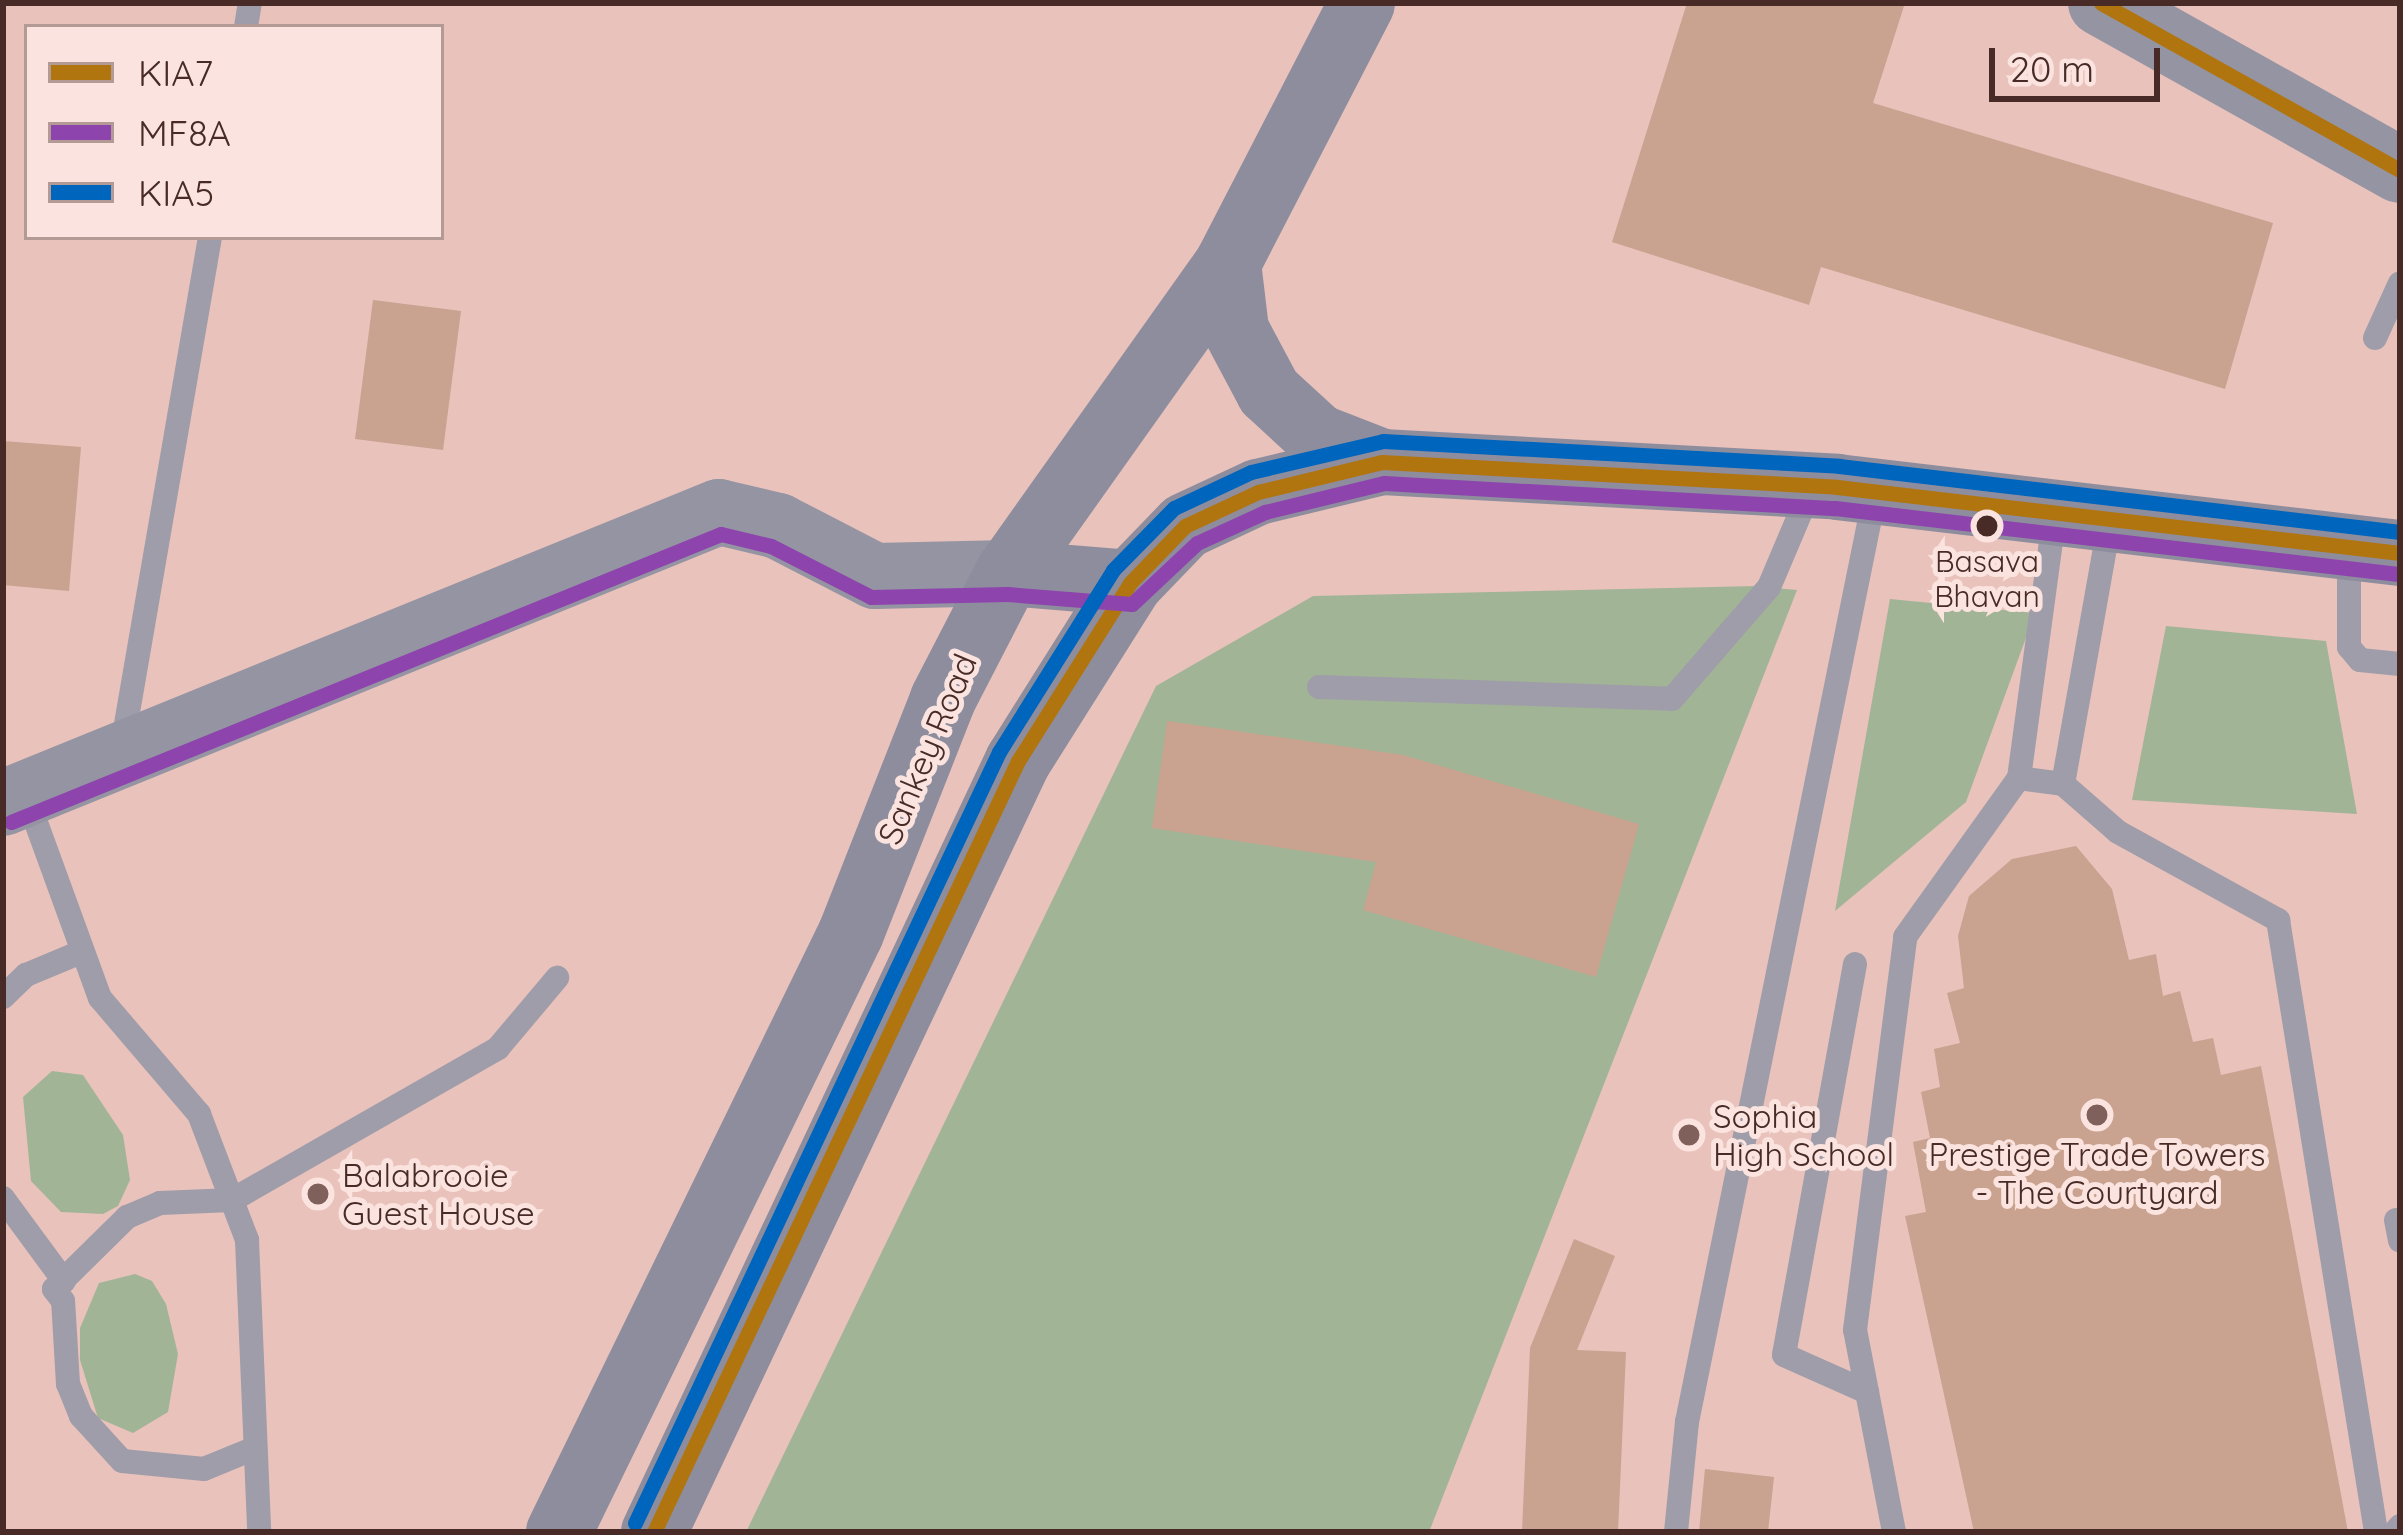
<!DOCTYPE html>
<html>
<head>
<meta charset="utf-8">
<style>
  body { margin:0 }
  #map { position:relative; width:2403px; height:1535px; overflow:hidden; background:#e9c2bb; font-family:Quicksand,sans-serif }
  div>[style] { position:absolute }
  .green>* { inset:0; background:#a2b496 }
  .building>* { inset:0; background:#c9a290 }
  .lane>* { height:24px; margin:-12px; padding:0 12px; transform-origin:12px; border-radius:12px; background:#9e9da9 }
  .secondary>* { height:66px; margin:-33px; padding:0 33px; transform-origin:33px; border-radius:33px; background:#9594a3 }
  .primary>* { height:66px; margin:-33px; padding:0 33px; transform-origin:33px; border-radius:33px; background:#8e8d9e }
  .bus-1>* { height:15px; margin:-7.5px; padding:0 7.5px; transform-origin:7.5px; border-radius:7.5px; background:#b1750f }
  .bus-2>* { height:15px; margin:-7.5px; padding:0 7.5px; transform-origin:7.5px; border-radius:7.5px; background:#8e44ad }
  .bus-3>* { height:15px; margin:-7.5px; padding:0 7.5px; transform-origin:7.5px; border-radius:7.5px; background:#0065bd }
  .dots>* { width:33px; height:33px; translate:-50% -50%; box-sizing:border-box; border:6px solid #fbe4df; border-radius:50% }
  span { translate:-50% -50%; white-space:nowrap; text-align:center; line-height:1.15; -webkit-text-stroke:10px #fbe4df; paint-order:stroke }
  .bus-label { font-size:30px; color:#482b26 }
  .street-label { font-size:33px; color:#482b26 }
  .poi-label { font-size:33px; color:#482b26 }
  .left { translate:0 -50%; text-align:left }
  .frame { position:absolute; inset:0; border:6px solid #482b26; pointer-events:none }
  .legend { position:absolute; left:24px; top:24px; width:420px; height:216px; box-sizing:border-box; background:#fbe4df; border:3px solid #b39a95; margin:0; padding:15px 21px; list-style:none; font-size:36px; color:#482b26 }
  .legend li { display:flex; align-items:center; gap:24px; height:60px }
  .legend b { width:60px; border:3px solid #b39a95 }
  .scale { position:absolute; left:1989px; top:48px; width:171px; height:54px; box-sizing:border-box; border:6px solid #482b26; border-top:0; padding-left:15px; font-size:36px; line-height:42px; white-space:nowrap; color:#482b26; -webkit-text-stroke:9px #fbe4df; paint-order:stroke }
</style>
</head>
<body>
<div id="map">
  <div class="green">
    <div style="clip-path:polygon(1756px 586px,1797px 590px,1429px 1532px,746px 1532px,1156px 686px,1313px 596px)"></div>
    <div style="clip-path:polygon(1890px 599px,2035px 613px,1966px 802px,1835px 911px)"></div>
    <div style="clip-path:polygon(2166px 626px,2326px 641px,2357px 814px,2132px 800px)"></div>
    <div style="clip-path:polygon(52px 1071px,83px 1075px,123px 1135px,130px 1180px,118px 1206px,103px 1214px,61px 1212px,31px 1181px,23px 1097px)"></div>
    <div style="clip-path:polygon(135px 1274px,152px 1281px,166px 1304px,178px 1354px,168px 1412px,133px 1433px,98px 1418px,80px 1360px,80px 1328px,99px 1283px)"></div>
  </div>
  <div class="building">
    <div style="clip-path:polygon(1687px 3px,1905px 3px,1873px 103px,2273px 223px,2225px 389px,1821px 267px,1809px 305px,1612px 242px)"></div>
    <div style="clip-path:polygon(373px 300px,461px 311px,443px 450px,355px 439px)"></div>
    <div style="clip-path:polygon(3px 441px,81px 447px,69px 591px,3px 585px)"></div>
    <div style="clip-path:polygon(1167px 721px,1403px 755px,1639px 824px,1596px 977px,1363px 910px,1376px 862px,1152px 828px)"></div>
    <div style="clip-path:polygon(2076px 846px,2112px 889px,2129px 960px,2156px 954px,2163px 996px,2180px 991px,2193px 1042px,2213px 1038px,2221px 1075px,2261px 1066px,2348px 1532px,1974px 1532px,1905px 1216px,1926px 1212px,1913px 1142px,1930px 1138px,1921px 1092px,1940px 1087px,1934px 1049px,1960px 1043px,1947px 993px,1964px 988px,1958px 936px,1969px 896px,2012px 859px)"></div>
    <div style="clip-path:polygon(1574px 1239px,1615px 1256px,1577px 1350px,1626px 1352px,1618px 1532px,1522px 1532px,1530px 1348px)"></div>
    <div style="clip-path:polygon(1705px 1469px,1774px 1477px,1768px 1532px,1699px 1532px)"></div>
  </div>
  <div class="lane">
    <div style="left:246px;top:27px;width:24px;rotate:-81deg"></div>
    <div style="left:2375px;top:338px;width:60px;rotate:-65.6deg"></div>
    <div style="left:2349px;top:551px;width:96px;rotate:90deg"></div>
    <div style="left:2349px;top:647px;width:17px;rotate:50deg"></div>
    <div style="left:2360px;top:660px;width:40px;rotate:5.7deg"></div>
    <div style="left:1319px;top:687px;width:353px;rotate:1.9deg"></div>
    <div style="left:1672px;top:699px;width:148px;rotate:-49.1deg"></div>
    <div style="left:1769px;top:587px;width:108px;rotate:-67deg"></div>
    <div style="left:122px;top:747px;width:518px;rotate:-80.21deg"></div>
    <div style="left:2019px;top:778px;width:44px;rotate:7.8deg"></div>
    <div style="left:2063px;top:784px;width:73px;rotate:41.1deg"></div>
    <div style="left:2118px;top:832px;width:183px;rotate:28.8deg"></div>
    <div style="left:2278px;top:920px;width:620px;rotate:80.9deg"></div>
    <div style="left:2063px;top:784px;width:269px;rotate:-79.9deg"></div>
    <div style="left:26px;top:795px;width:216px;rotate:70deg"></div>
    <div style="left:100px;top:998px;width:153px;rotate:49.5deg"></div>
    <div style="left:199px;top:1114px;width:135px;rotate:69.1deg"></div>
    <div style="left:247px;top:1240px;width:292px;rotate:87.6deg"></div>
    <div style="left:1855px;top:964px;width:397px;rotate:100.3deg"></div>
    <div style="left:1784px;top:1355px;width:91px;rotate:24deg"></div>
    <div style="left:3px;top:997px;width:32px;rotate:-44deg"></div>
    <div style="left:26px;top:975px;width:60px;rotate:-22.7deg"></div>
    <div style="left:3px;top:1198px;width:103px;rotate:53.7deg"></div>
    <div style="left:2396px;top:1220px;width:21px;rotate:79deg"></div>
    <div style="left:255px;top:1448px;width:55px;rotate:157.6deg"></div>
    <div style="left:204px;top:1469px;width:82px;rotate:-174.4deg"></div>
    <div style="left:122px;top:1461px;width:61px;rotate:-132.3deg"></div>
    <div style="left:81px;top:1416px;width:35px;rotate:-112deg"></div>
    <div style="left:68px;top:1384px;width:83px;rotate:-93.4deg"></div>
    <div style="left:63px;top:1301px;width:15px;rotate:-127deg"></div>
    <div style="left:54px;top:1289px;width:103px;rotate:-44.6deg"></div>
    <div style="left:127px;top:1217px;width:36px;rotate:-23deg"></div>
    <div style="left:160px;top:1203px;width:72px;rotate:-2.4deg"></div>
    <div style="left:232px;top:1200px;width:306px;rotate:-29.7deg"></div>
    <div style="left:498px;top:1048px;width:92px;rotate:-49.9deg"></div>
    <div style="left:1676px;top:1532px;width:111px;rotate:-84.3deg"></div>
    <div style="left:1687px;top:1422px;width:947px;rotate:-78.55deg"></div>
    <div style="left:1894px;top:1532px;width:206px;rotate:-100.9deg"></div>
    <div style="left:1855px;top:1330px;width:396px;rotate:-82.7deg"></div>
    <div style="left:1905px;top:937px;width:196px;rotate:-54.4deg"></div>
    <div style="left:2019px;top:778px;width:267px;rotate:-82.3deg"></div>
    <div style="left:2395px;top:1532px;width:8px;rotate:-50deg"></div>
  </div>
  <div class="secondary">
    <div style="left:2101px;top:3px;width:342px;rotate:29.2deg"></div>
    <div style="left:3px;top:803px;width:773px;rotate:-22.12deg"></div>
    <div style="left:719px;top:512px;width:61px;rotate:13.3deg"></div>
    <div style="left:778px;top:526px;width:109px;rotate:27.3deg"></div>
    <div style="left:875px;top:576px;width:133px;rotate:-1.3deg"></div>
  </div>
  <div class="primary">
    <div style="left:1228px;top:263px;width:67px;rotate:83.2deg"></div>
    <div style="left:1236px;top:330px;width:70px;rotate:62deg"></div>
    <div style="left:1269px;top:392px;width:67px;rotate:42.6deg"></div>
    <div style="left:1318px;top:437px;width:69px;rotate:21.3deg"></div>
    <div style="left:1008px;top:573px;width:122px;rotate:4.7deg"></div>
    <div style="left:559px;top:1532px;width:666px;rotate:-64.01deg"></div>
    <div style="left:851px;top:933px;width:251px;rotate:-68.5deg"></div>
    <div style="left:943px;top:699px;width:142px;rotate:-62.7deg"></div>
    <div style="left:1008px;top:573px;width:380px;rotate:-54.6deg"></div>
    <div style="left:1228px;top:263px;width:292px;rotate:-62.7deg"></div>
    <div style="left:654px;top:1532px;width:853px;rotate:-64.73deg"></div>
    <div style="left:1018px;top:761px;width:210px;rotate:-57.8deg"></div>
    <div style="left:1130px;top:583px;width:79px;rotate:-46deg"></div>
    <div style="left:1185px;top:526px;width:81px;rotate:-25deg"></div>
    <div style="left:1258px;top:492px;width:128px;rotate:-13.6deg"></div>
    <div style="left:1382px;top:462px;width:456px;rotate:3.1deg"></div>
    <div style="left:1837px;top:487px;width:567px;rotate:6.69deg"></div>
  </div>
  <div class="bus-1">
    <div style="left:2101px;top:3px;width:342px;rotate:29.2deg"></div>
    <div style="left:654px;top:1532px;width:853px;rotate:-64.73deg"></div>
    <div style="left:1018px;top:761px;width:210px;rotate:-57.8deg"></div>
    <div style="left:1130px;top:583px;width:79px;rotate:-46deg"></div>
    <div style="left:1185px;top:526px;width:81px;rotate:-25deg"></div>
    <div style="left:1258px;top:492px;width:128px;rotate:-13.6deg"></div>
    <div style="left:1382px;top:462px;width:456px;rotate:3.1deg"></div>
    <div style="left:1837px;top:487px;width:567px;rotate:6.69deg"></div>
  </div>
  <div class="bus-2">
    <div style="left:11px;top:822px;width:766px;rotate:-22.08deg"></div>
    <div style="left:721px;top:534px;width:51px;rotate:13.5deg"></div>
    <div style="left:771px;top:546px;width:112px;rotate:27deg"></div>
    <div style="left:871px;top:597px;width:136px;rotate:-1.3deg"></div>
    <div style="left:1007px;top:594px;width:125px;rotate:4.6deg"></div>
    <div style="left:1132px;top:604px;width:89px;rotate:-43.2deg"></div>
    <div style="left:1197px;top:543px;width:75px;rotate:-24.5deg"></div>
    <div style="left:1265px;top:512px;width:122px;rotate:-13.7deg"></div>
    <div style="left:1384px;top:483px;width:452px;rotate:3.2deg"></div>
    <div style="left:1835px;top:508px;width:567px;rotate:6.69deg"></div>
  </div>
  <div class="bus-3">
    <div style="left:635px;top:1523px;width:853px;rotate:-64.73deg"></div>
    <div style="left:999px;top:752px;width:215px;rotate:-57.9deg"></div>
    <div style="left:1113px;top:570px;width:87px;rotate:-45.5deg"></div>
    <div style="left:1174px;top:508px;width:85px;rotate:-25.1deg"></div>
    <div style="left:1251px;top:472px;width:136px;rotate:-13.2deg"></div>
    <div style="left:1383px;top:441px;width:457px;rotate:3.1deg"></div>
    <div style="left:1839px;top:466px;width:565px;rotate:6.71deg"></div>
  </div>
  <div class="dots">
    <div style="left:1987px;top:526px;background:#482b26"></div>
    <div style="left:2097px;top:1115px;background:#80605a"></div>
    <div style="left:1689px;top:1135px;background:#80605a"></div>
    <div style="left:318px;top:1194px;background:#80605a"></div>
  </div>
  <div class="bus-label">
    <span style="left:1987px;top:578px">Basava<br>Bhavan</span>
  </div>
  <div class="street-label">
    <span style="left:927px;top:749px;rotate:-67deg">Sankey Road</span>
  </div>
  <div class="poi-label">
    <span class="left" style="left:1713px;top:1135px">Sophia<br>High School</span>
    <span style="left:2097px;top:1173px">Prestige Trade Towers<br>- The Courtyard</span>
    <span class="left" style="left:342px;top:1194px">Balabrooie<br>Guest House</span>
  </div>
  <div class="frame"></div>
  <ul class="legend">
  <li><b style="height:15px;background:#b1750f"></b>KIA7</li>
  <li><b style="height:15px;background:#8e44ad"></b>MF8A</li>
  <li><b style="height:15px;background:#0065bd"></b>KIA5</li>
  </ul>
  <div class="scale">20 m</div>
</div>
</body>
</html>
